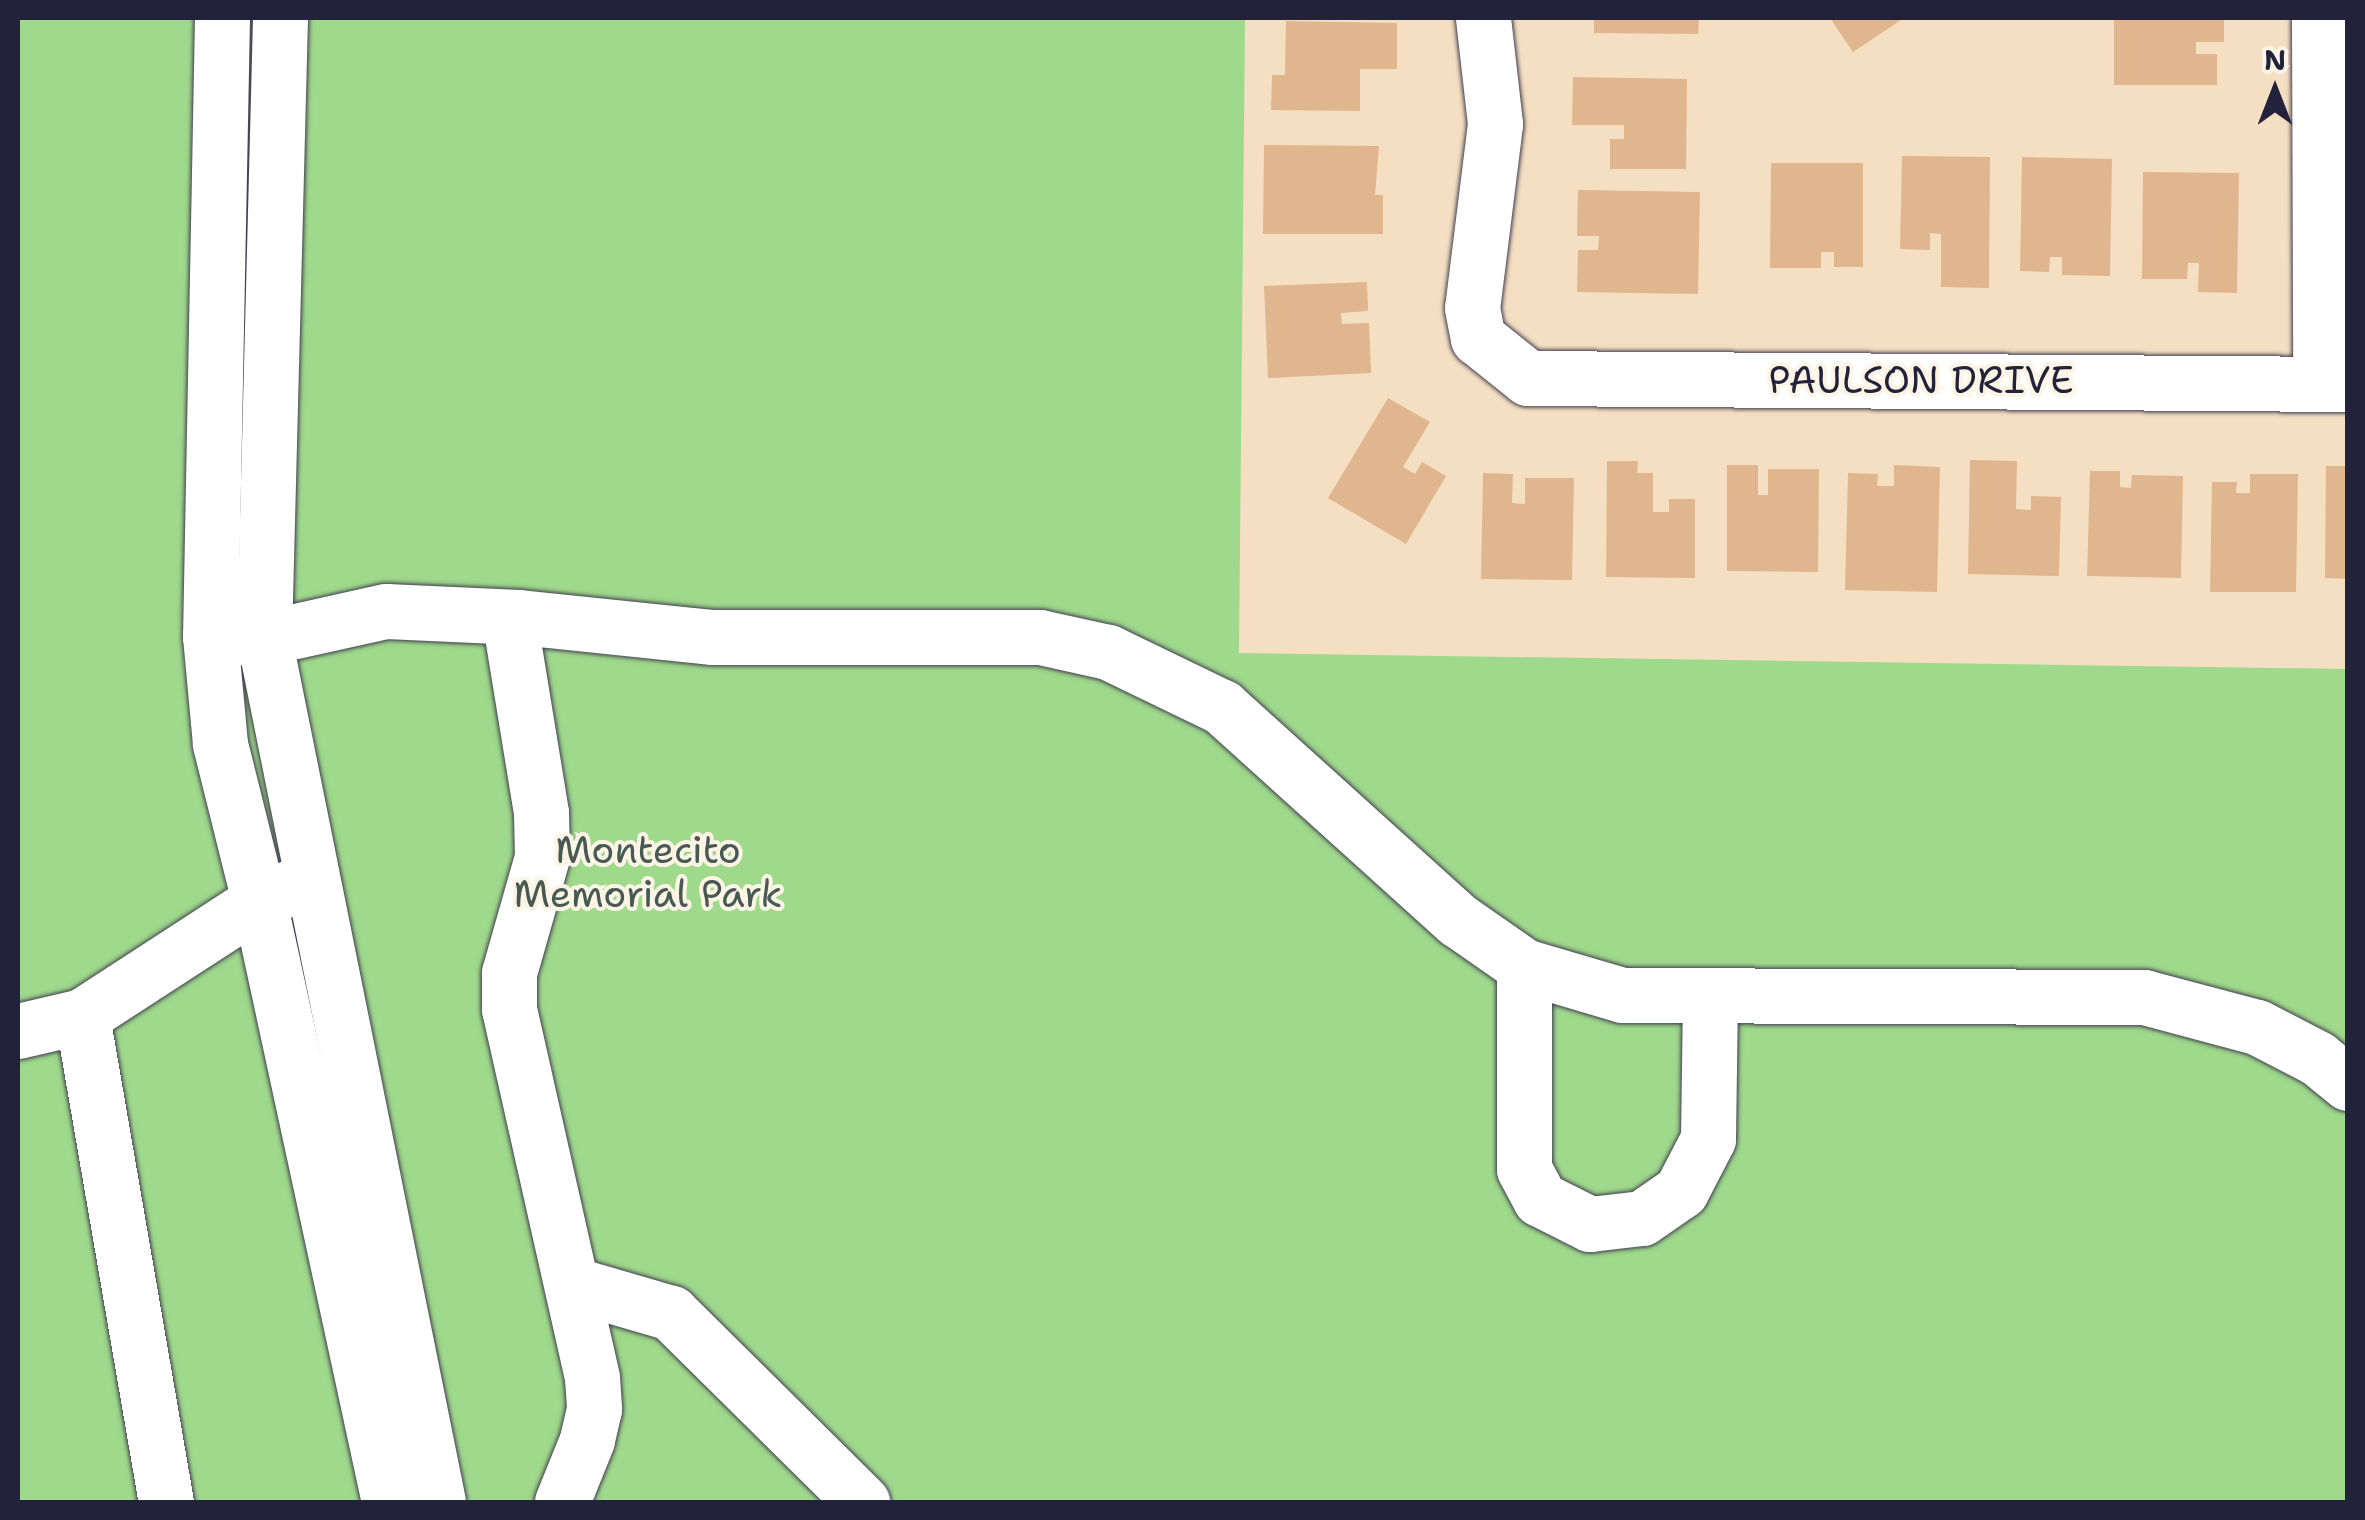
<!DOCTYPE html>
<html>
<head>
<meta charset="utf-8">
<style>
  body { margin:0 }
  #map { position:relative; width:2365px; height:1520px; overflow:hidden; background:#f5dfc3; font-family:"Shantell Sans",sans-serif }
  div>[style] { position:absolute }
  .green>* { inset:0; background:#9fd98c }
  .building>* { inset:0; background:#dfb68d }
  .roads { filter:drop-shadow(0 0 2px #423e4f) drop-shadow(0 0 2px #423e4f) }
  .minor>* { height:55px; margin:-27.5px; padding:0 27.5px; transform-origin:27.5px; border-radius:27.5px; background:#fff }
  span { translate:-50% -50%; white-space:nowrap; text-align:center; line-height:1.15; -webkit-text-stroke:8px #fcf5e5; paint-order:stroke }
  .street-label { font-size:38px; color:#22223b }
  .park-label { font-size:38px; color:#485953 }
  .frame { position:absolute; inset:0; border:20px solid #22223b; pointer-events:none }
  .north { position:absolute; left:2225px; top:40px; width:100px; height:100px; -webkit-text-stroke:8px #fcf5e5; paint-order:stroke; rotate:0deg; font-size:28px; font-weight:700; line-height:40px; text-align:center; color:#22223b }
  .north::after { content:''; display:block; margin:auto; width:35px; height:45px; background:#22223b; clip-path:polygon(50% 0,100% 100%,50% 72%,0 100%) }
</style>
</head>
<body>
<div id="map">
  <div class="green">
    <div style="clip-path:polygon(18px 18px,1245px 18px,1239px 653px,2347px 669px,2347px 1502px,18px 1502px)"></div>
  </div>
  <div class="building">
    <div style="clip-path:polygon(1594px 18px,1699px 18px,1698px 34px,1594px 33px)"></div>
    <div style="clip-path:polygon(1830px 18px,1904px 18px,1853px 52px)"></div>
    <div style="clip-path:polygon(2114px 18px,2224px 18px,2224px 42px,2196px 42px,2196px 54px,2217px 54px,2217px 85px,2114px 85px)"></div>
    <div style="clip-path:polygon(1286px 21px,1397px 23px,1397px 69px,1360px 69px,1360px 111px,1271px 110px,1272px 75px,1285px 75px)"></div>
    <div style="clip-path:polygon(1573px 77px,1687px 79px,1686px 169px,1610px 169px,1610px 139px,1624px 139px,1624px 125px,1572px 125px)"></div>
    <div style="clip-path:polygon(1264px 145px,1379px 146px,1375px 195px,1383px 195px,1383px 234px,1263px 234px)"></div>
    <div style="clip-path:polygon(1902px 156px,1990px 157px,1989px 288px,1941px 287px,1941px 234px,1930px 233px,1930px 250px,1900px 249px)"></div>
    <div style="clip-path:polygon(2022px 157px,2112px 159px,2110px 276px,2062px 275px,2062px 257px,2050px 257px,2049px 272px,2020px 271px)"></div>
    <div style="clip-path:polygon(1771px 163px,1863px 163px,1863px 267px,1834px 267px,1834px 252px,1821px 252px,1821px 268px,1770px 268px)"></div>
    <div style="clip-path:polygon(2143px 172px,2239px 173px,2237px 293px,2198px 292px,2199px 263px,2188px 263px,2187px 279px,2142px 279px)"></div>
    <div style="clip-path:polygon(1578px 190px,1700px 192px,1698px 294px,1577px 292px,1578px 250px,1598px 250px,1599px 236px,1577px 236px)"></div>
    <div style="clip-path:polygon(1367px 282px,1368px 311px,1341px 313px,1342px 324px,1369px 323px,1371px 373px,1268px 378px,1264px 286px)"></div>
    <div style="clip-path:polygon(1388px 398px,1430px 422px,1403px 467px,1415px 474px,1422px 462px,1446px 476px,1406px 544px,1328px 498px)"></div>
    <div style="clip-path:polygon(1970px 460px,2017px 461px,2016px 509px,2031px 510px,2031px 496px,2061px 497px,2059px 576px,1968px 574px)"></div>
    <div style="clip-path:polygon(1607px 461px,1638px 461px,1637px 473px,1653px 473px,1653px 512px,1669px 512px,1669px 499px,1695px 499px,1695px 578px,1606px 577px)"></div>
    <div style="clip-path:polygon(1727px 465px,1758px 465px,1758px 495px,1768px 495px,1768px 469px,1819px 469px,1818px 572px,1727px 571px)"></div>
    <div style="clip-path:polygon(1894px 465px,1940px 467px,1937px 592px,1845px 590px,1848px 473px,1878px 474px,1877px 486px,1894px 486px)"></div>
    <div style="clip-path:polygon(2326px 466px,2348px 466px,2348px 579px,2325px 578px)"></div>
    <div style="clip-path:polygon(2090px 471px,2120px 471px,2120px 487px,2131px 488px,2132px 475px,2183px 476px,2181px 578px,2087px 576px)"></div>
    <div style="clip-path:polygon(1483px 473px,1513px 474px,1512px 503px,1525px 504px,1525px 478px,1574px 478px,1572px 580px,1481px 579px)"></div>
    <div style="clip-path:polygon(2250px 474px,2298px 474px,2296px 592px,2210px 592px,2212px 482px,2237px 482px,2236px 493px,2250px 493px)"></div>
  </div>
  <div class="roads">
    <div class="minor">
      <div style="left:222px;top:18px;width:618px;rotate:91.11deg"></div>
      <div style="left:210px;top:636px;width:108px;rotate:84.7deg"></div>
      <div style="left:220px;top:744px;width:162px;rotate:76deg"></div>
      <div style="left:259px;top:901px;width:615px;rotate:77.79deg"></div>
      <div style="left:280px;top:18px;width:620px;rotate:91.48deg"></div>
      <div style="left:264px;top:638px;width:881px;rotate:78.61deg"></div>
      <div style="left:1483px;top:18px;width:107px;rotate:83.5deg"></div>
      <div style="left:1495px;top:124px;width:185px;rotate:97.1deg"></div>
      <div style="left:1472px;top:308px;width:31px;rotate:79deg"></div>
      <div style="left:1478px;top:338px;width:64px;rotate:38.7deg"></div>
      <div style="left:1528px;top:378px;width:820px;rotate:0.42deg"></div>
      <div style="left:2319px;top:18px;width:365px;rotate:89.8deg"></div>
      <div style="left:509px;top:617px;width:199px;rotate:80.7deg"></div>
      <div style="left:541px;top:813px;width:44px;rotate:88.7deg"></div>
      <div style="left:542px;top:857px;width:121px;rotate:105.9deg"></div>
      <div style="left:509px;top:973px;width:36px;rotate:90deg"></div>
      <div style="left:509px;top:1009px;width:378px;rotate:77.3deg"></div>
      <div style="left:592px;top:1378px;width:31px;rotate:86deg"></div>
      <div style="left:594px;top:1409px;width:32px;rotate:103deg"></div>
      <div style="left:587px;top:1440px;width:67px;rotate:112deg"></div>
      <div style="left:210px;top:636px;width:54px;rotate:2.1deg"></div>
      <div style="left:264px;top:638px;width:125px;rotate:-12.5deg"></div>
      <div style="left:386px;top:611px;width:133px;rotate:2.6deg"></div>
      <div style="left:519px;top:617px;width:195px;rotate:5.9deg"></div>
      <div style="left:713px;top:637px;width:327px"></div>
      <div style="left:1040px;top:637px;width:70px;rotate:12.4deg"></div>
      <div style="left:1108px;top:652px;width:127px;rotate:25.8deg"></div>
      <div style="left:1222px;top:707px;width:318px;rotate:42.1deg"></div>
      <div style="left:1458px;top:920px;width:80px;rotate:34.9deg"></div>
      <div style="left:1524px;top:966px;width:102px;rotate:16.5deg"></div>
      <div style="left:1622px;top:995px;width:522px;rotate:0.22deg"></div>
      <div style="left:2144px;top:997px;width:117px;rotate:14.9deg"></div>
      <div style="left:2257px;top:1027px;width:68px;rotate:27.3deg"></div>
      <div style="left:2317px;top:1058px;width:40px;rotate:39deg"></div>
      <div style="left:1524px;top:966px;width:203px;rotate:90deg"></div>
      <div style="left:1524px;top:1169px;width:34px;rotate:62deg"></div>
      <div style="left:1540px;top:1199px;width:56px;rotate:26.6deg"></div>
      <div style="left:1590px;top:1224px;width:52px;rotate:-6.6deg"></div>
      <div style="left:1642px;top:1218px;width:47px;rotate:-34.7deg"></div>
      <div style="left:1681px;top:1191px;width:59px;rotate:-62.6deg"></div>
      <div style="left:1708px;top:1139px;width:144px;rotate:-89.2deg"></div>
      <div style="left:82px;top:1016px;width:493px;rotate:80.2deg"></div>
      <div style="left:18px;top:1031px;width:66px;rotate:-13.2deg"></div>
      <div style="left:82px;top:1016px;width:211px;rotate:-33deg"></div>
      <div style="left:259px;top:901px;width:35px;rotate:-24deg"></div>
      <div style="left:572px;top:1284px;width:103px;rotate:16.3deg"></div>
      <div style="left:671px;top:1313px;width:269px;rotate:44.7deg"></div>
    </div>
  </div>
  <div class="street-label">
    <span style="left:1921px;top:380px">PAULSON DRIVE</span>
  </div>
  <div class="park-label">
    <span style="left:648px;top:872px">Montecito<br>Memorial Park</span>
  </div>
  <div class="frame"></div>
  <div class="north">N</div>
</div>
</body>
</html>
